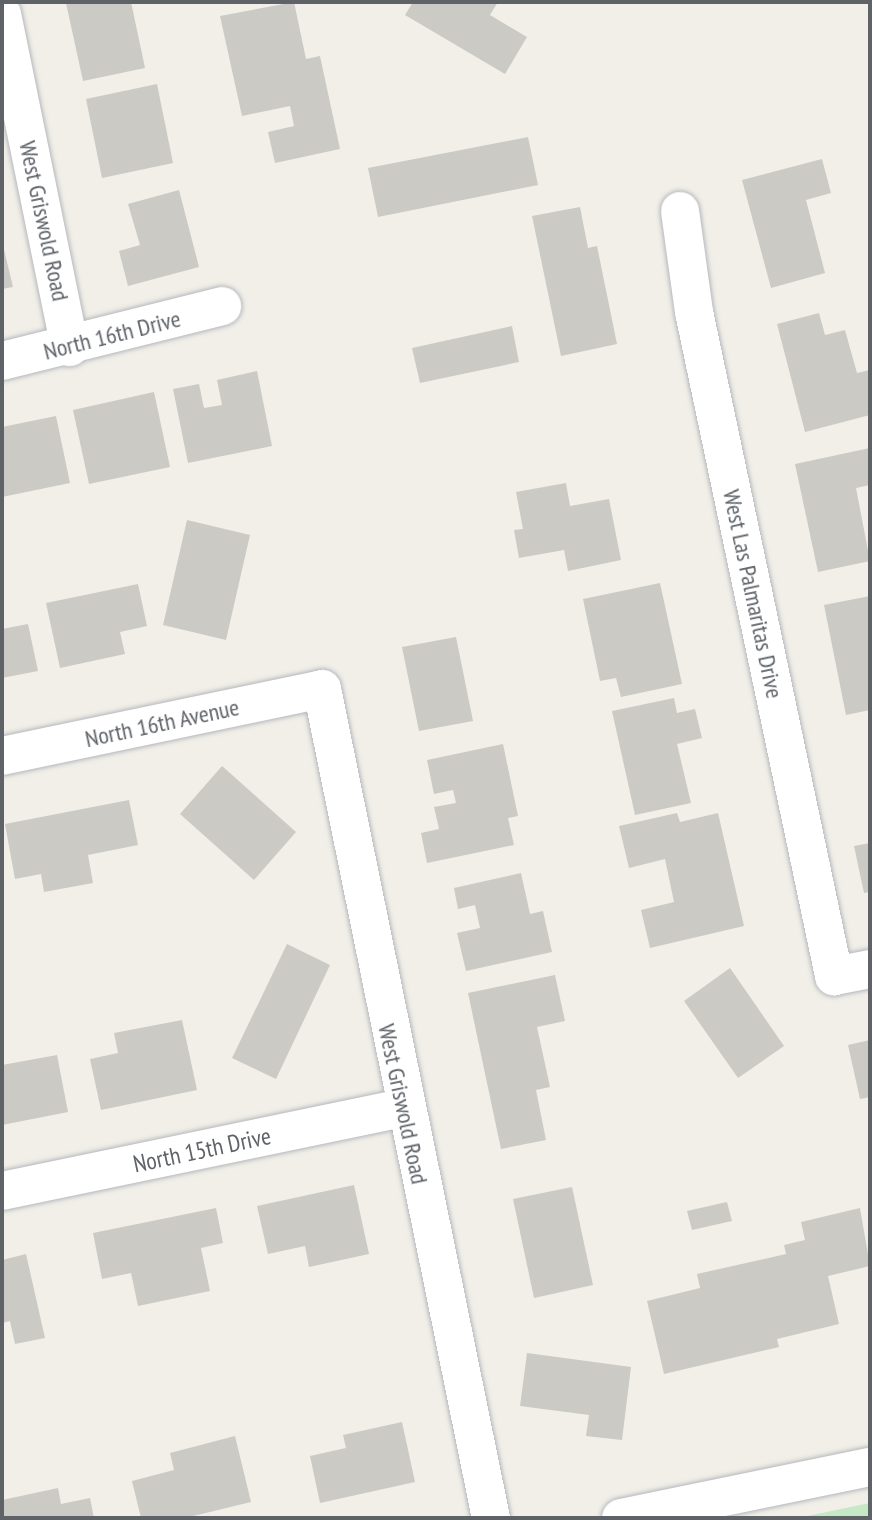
<!DOCTYPE html>
<html>
<head>
<meta charset="utf-8">
<style>
  body { margin:0 }
  #map { position:relative; width:872px; height:1520px; overflow:hidden; background:#f1efe8; font-family:"PT Sans Narrow",sans-serif }
  div>[style] { position:absolute }
  .green>* { inset:0; background:#c5e8c5 }
  .building>* { inset:0; background:#cccac5 }
  .roads { filter:drop-shadow(0 0 2px #b5b8bc) drop-shadow(0 0 2px #b5b8bc) }
  .minor>* { height:38px; margin:-19px; padding:0 19px; transform-origin:19px; border-radius:19px; background:#fff }
  span { translate:-50% -50%; white-space:nowrap; text-align:center; line-height:1.15; -webkit-text-stroke:6px #fff; paint-order:stroke }
  .street-label { font-size:24px; color:#5f6368 }
  .frame { position:absolute; inset:0; border:4px solid #5f6368; pointer-events:none }
</style>
</head>
<body>
<div id="map">
  <div class="green">
    <div style="clip-path:polygon(870px 1503px,870px 1518px,798px 1518px)"></div>
  </div>
  <div class="building">
    <div style="clip-path:polygon(131px 2px,145px 68px,83px 81px,66px 3px)"></div>
    <div style="clip-path:polygon(294px 2px,306px 59px,320px 56px,340px 149px,275px 163px,268px 132px,294px 126px,290px 106px,242px 116px,220px 16px)"></div>
    <div style="clip-path:polygon(413px 2px,498px 2px,490px 15px,527px 37px,505px 74px,405px 15px)"></div>
    <div style="clip-path:polygon(157px 84px,173px 163px,102px 178px,86px 99px)"></div>
    <div style="clip-path:polygon(528px 137px,538px 185px,378px 217px,368px 168px)"></div>
    <div style="clip-path:polygon(822px 159px,831px 193px,806px 200px,825px 273px,771px 288px,742px 180px)"></div>
    <div style="clip-path:polygon(179px 190px,199px 267px,128px 286px,119px 251px,140px 245px,128px 204px)"></div>
    <div style="clip-path:polygon(580px 207px,588px 248px,597px 246px,617px 344px,561px 356px,532px 216px)"></div>
    <div style="clip-path:polygon(2px 241px,13px 287px,2px 289px)"></div>
    <div style="clip-path:polygon(819px 313px,825px 335px,845px 330px,857px 373px,870px 370px,870px 415px,805px 432px,777px 324px)"></div>
    <div style="clip-path:polygon(512px 326px,519px 362px,420px 383px,412px 348px)"></div>
    <div style="clip-path:polygon(257px 371px,272px 446px,188px 463px,173px 389px,199px 384px,204px 408px,222px 405px,217px 380px)"></div>
    <div style="clip-path:polygon(154px 392px,170px 467px,89px 484px,73px 410px)"></div>
    <div style="clip-path:polygon(56px 416px,70px 483px,2px 497px,2px 427px)"></div>
    <div style="clip-path:polygon(870px 448px,870px 485px,856px 488px,870px 561px,818px 572px,795px 464px)"></div>
    <div style="clip-path:polygon(566px 483px,570px 506px,609px 499px,621px 560px,568px 571px,564px 550px,519px 558px,514px 530px,523px 529px,516px 492px)"></div>
    <div style="clip-path:polygon(187px 520px,250px 535px,226px 640px,163px 625px)"></div>
    <div style="clip-path:polygon(660px 583px,682px 684px,621px 697px,616px 678px,600px 681px,583px 599px)"></div>
    <div style="clip-path:polygon(138px 584px,147px 626px,120px 632px,125px 654px,60px 668px,46px 603px)"></div>
    <div style="clip-path:polygon(870px 596px,870px 710px,846px 715px,824px 605px)"></div>
    <div style="clip-path:polygon(28px 624px,38px 671px,2px 678px,2px 629px)"></div>
    <div style="clip-path:polygon(456px 637px,473px 721px,419px 731px,402px 647px)"></div>
    <div style="clip-path:polygon(674px 698px,677px 713px,695px 709px,702px 738px,677px 744px,691px 803px,635px 815px,612px 711px)"></div>
    <div style="clip-path:polygon(503px 744px,518px 816px,508px 818px,514px 845px,427px 863px,421px 833px,439px 829px,434px 807px,456px 803px,453px 790px,434px 794px,427px 760px)"></div>
    <div style="clip-path:polygon(222px 766px,296px 832px,254px 880px,180px 814px)"></div>
    <div style="clip-path:polygon(129px 800px,138px 845px,88px 855px,93px 883px,44px 892px,41px 874px,15px 879px,5px 824px)"></div>
    <div style="clip-path:polygon(677px 813px,680px 822px,718px 813px,744px 926px,650px 948px,641px 910px,674px 902px,665px 859px,629px 868px,619px 826px)"></div>
    <div style="clip-path:polygon(870px 843px,870px 892px,864px 893px,854px 846px)"></div>
    <div style="clip-path:polygon(521px 873px,530px 914px,543px 911px,552px 952px,466px 971px,457px 933px,480px 928px,475px 905px,458px 909px,454px 888px)"></div>
    <div style="clip-path:polygon(287px 944px,330px 965px,276px 1079px,232px 1058px)"></div>
    <div style="clip-path:polygon(730px 968px,784px 1046px,738px 1078px,684px 1001px)"></div>
    <div style="clip-path:polygon(555px 975px,565px 1021px,537px 1027px,550px 1087px,536px 1090px,546px 1140px,501px 1149px,468px 993px)"></div>
    <div style="clip-path:polygon(182px 1020px,197px 1090px,101px 1110px,90px 1059px,118px 1053px,114px 1033px)"></div>
    <div style="clip-path:polygon(870px 1040px,870px 1097px,860px 1099px,848px 1045px)"></div>
    <div style="clip-path:polygon(57px 1055px,68px 1112px,2px 1125px,2px 1065px)"></div>
    <div style="clip-path:polygon(354px 1185px,369px 1254px,309px 1267px,305px 1246px,268px 1254px,257px 1206px)"></div>
    <div style="clip-path:polygon(572px 1187px,593px 1285px,534px 1298px,513px 1199px)"></div>
    <div style="clip-path:polygon(727px 1202px,732px 1221px,692px 1230px,687px 1211px)"></div>
    <div style="clip-path:polygon(216px 1208px,223px 1243px,201px 1248px,210px 1291px,138px 1306px,131px 1273px,102px 1279px,93px 1233px)"></div>
    <div style="clip-path:polygon(860px 1208px,870px 1266px,828px 1276px,839px 1324px,777px 1339px,779px 1347px,664px 1374px,647px 1301px,700px 1288px,697px 1274px,786px 1254px,784px 1245px,805px 1240px,801px 1222px)"></div>
    <div style="clip-path:polygon(26px 1254px,45px 1338px,15px 1344px,10px 1321px,2px 1323px,2px 1260px)"></div>
    <div style="clip-path:polygon(527px 1353px,631px 1367px,622px 1440px,586px 1436px,589px 1415px,520px 1406px)"></div>
    <div style="clip-path:polygon(402px 1422px,415px 1482px,320px 1503px,310px 1456px,346px 1448px,343px 1435px)"></div>
    <div style="clip-path:polygon(235px 1436px,251px 1502px,185px 1518px,141px 1518px,132px 1481px,174px 1470px,170px 1453px)"></div>
    <div style="clip-path:polygon(58px 1488px,61px 1504px,90px 1498px,94px 1518px,2px 1518px,2px 1500px)"></div>
  </div>
  <div class="roads">
    <div class="minor">
      <div style="left:2px;top:14px;width:340px;rotate:78.5deg"></div>
      <div style="left:680px;top:211px;width:102px;rotate:82.1deg"></div>
      <div style="left:694px;top:312px;width:679px;rotate:78.09deg"></div>
      <div style="left:834px;top:976px;width:37px;rotate:-11deg"></div>
      <div style="left:2px;top:361px;width:227px;rotate:-14deg"></div>
      <div style="left:2px;top:756px;width:327px;rotate:-11.8deg"></div>
      <div style="left:322px;top:689px;width:846px;rotate:78.48deg"></div>
      <div style="left:2px;top:1191px;width:409px;rotate:-11.7deg"></div>
      <div style="left:621px;top:1518px;width:254px;rotate:-11.6deg"></div>
    </div>
  </div>
  <div class="street-label">
    <span style="left:44px;top:221px;rotate:78deg">West Griswold Road</span>
    <span style="left:112px;top:335px;rotate:-14deg">North 16th Drive</span>
    <span style="left:753px;top:594px;rotate:78deg">West Las Palmaritas Drive</span>
    <span style="left:162px;top:723px;rotate:-12deg">North 16th Avenue</span>
    <span style="left:403px;top:1104px;rotate:78deg">West Griswold Road</span>
    <span style="left:202px;top:1150px;rotate:-12deg">North 15th Drive</span>
  </div>
  <div class="frame"></div>
</div>
</body>
</html>
